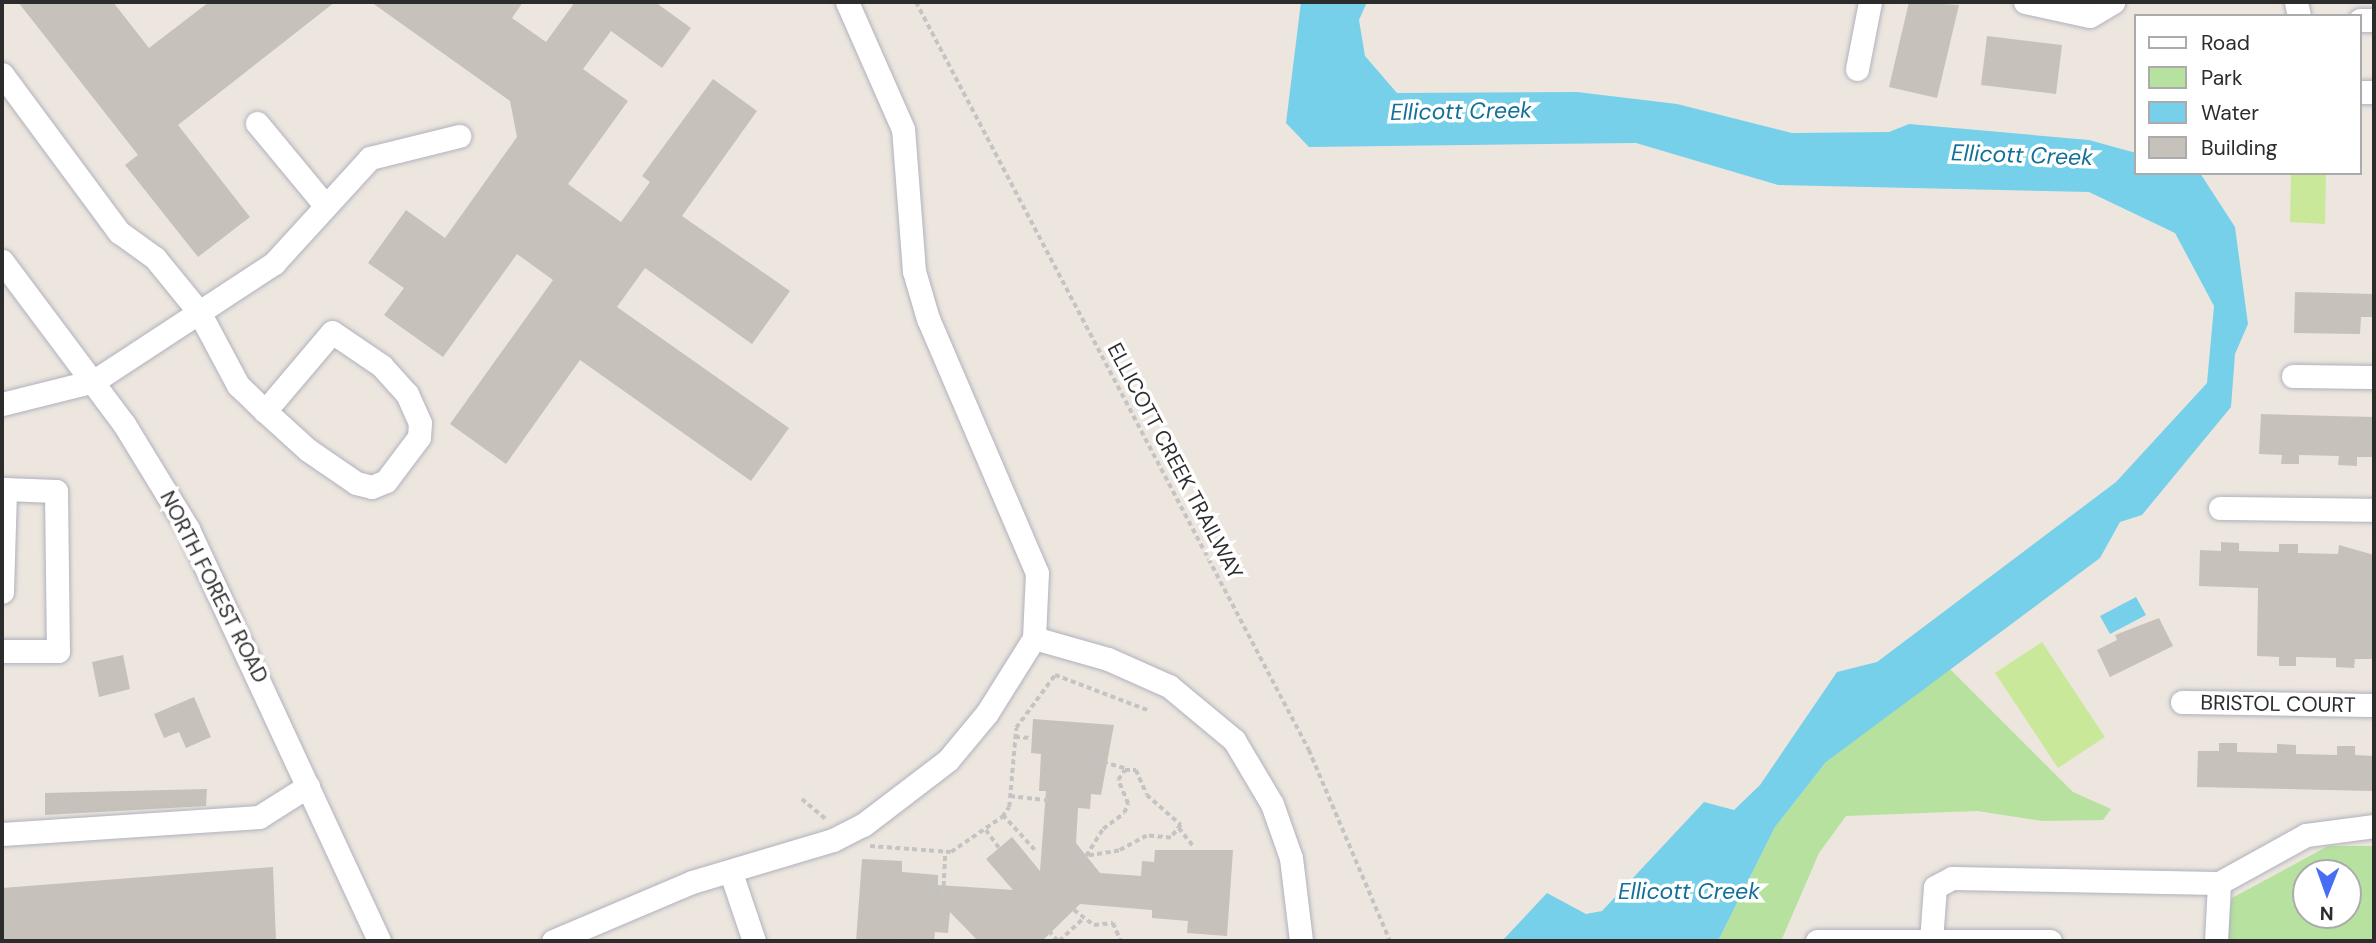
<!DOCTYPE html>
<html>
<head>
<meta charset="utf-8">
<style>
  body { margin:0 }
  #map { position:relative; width:2376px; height:943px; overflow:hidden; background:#ede6df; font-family:"DM Sans",sans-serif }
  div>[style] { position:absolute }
  .green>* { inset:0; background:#b7e19e }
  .pitch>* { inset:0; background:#cae89a }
  .water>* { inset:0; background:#77d0ea }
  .building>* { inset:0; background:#c6c1ba }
  .path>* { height:3.5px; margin-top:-1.75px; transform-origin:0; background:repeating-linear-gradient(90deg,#c4c4c4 0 5px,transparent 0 8.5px) }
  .roads { filter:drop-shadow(0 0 2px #afb2bc) drop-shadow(0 0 2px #afb2bc) }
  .minor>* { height:23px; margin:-11.5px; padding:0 11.5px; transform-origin:11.5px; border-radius:11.5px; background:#fff }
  span { translate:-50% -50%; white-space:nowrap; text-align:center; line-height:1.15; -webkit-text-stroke:7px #fff; paint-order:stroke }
  .street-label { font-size:21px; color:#2c2c2c }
  .water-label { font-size:23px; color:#137099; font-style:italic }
  .frame { position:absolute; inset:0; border:4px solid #2c2c2c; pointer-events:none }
  .legend { position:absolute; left:2134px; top:14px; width:228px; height:161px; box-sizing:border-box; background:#fff; border:2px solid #ababab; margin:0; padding:9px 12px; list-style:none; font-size:21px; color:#2c2c2c }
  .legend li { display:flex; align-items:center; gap:14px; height:35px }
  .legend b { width:35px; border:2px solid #ababab }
  .north { position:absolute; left:2292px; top:859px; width:70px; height:70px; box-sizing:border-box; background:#fff; border:2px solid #ababab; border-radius:50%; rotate:181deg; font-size:19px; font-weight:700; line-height:28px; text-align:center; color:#2c2c2c }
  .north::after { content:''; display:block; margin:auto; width:24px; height:32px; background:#466df3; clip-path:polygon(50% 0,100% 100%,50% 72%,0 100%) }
</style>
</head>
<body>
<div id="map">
  <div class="green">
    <div style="clip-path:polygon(1949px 668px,2073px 792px,2111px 809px,2103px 820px,2043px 821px,1977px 811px,1846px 816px,1819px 853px,1781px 941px,1718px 941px,1775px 827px,1826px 762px)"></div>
    <div style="clip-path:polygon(evenodd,2328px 846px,2374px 846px,2374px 941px,2225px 941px,2232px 898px,2328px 846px,2306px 873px,2348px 873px,2348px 915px,2306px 915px,2306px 873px)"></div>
  </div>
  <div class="pitch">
    <div style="clip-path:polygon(2291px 173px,2326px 173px,2325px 224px,2290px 222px)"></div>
    <div style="clip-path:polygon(2042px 642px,2105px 737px,2058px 768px,1995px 673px)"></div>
  </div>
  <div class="water">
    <div style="clip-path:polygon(1301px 2px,1367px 2px,1359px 20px,1365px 56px,1397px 93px,1577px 92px,1677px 104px,1792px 133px,1889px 132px,1909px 124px,2089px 140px,2136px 153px,2136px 173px,2200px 173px,2235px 227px,2248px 324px,2235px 354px,2231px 407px,2142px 515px,2120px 522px,2100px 558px,1826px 762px,1775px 827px,1718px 941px,1502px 941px,1547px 893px,1586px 914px,1602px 911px,1704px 802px,1734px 810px,1760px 785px,1837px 672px,1877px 662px,2116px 482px,2207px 383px,2214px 306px,2175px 233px,2089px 192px,1778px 185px,1636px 143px,1309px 147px,1286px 123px)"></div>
    <div style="clip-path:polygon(2136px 597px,2146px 615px,2110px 634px,2100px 616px)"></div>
  </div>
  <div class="building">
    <div style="clip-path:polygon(18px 2px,113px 2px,149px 48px,209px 2px,335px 2px,178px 125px,250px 217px,198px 257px,125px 165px,138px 155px)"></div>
    <div style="clip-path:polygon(371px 2px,523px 2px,512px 18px,546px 42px,575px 2px,655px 2px,691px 28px,662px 68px,611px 31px,583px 69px,628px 101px,568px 184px,621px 222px,650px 182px,642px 176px,713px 79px,757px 111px,682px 216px,790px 291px,752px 344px,645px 268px,617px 307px,789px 428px,751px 481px,580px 360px,506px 464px,450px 424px,553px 280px,517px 254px,443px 357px,384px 315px,404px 288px,368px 263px,406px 210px,445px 238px,517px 137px,510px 101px)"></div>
    <div style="clip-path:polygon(1909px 2px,1959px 5px,1937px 98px,1889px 87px)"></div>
    <div style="clip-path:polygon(1987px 36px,2062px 45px,2056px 94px,1981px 85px)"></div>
    <div style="clip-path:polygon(2295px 292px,2374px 294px,2374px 317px,2361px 317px,2360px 334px,2294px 333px)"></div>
    <div style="clip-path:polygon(2261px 414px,2374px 417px,2374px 457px,2357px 457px,2357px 466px,2338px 465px,2339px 456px,2299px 455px,2299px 464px,2281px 464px,2282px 455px,2259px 454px)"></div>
    <div style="clip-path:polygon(2221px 542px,2239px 543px,2239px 551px,2279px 552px,2279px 544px,2298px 544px,2298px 553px,2338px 554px,2339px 545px,2374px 555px,2374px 659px,2355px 659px,2354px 668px,2336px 667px,2336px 658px,2296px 657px,2296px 666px,2279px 666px,2279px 657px,2257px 656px,2258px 588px,2199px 586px,2200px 550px,2221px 551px)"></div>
    <div style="clip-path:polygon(2159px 618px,2173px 646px,2110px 677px,2097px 650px,2117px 640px,2115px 635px)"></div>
    <div style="clip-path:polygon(123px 655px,130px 689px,99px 697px,92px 662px)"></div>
    <div style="clip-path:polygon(194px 697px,211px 737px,186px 748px,179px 732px,164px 738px,154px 714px)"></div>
    <div style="clip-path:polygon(1033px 719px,1114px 725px,1101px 795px,1091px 794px,1090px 809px,1078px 808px,1076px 843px,1100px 873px,1141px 876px,1142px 861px,1154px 862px,1155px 850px,1233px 850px,1227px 936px,1187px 933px,1188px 921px,1152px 918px,1152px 910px,1080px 904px,1042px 941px,978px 941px,950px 912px,948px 933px,935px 932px,934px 941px,856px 941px,862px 859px,902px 861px,902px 872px,938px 875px,938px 885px,1013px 890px,986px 859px,1012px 837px,1040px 871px,1046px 791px,1039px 791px,1041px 754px,1031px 753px)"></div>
    <div style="clip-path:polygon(2219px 743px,2237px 743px,2237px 752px,2277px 753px,2277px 744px,2296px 745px,2296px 754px,2337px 755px,2337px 746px,2355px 746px,2355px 755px,2374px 756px,2373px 791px,2197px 787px,2198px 751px,2219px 751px)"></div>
    <div style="clip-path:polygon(207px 789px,206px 806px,45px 815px,45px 793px)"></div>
    <div style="clip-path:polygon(273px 867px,276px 941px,2px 941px,2px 888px)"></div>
  </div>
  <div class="path">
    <div style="left:916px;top:2px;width:845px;rotate:62.28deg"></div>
    <div style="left:1309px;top:750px;width:207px;rotate:67deg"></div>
    <div style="left:1015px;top:737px;width:17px;rotate:3deg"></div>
    <div style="left:1103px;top:762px;width:25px;rotate:16deg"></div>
    <div style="left:1125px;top:770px;width:11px"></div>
    <div style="left:1136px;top:770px;width:27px;rotate:66deg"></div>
    <div style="left:1147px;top:795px;width:45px;rotate:41.4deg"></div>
    <div style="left:1181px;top:825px;width:16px;rotate:128deg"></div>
    <div style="left:1171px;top:838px;width:24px;rotate:-175deg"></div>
    <div style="left:1147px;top:836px;width:32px;rotate:152deg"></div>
    <div style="left:1119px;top:851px;width:33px;rotate:171deg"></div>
    <div style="left:1086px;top:856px;width:32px;rotate:-58deg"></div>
    <div style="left:1103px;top:829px;width:26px;rotate:-37deg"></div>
    <div style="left:1124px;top:813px;width:10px;rotate:-66deg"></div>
    <div style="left:1128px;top:804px;width:26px;rotate:-113deg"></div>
    <div style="left:1118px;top:780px;width:12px;rotate:-55deg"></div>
    <div style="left:1010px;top:796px;width:45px;rotate:6.3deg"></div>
    <div style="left:802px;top:799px;width:31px;rotate:40deg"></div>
    <div style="left:1003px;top:815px;width:47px;rotate:47.6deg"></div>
    <div style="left:1179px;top:828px;width:24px;rotate:52deg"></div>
    <div style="left:986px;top:830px;width:22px;rotate:54deg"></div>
    <div style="left:870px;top:846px;width:81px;rotate:4.2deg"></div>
    <div style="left:951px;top:852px;width:62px;rotate:-34.5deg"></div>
    <div style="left:1002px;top:817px;width:12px;rotate:-55deg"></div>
    <div style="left:1009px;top:807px;width:79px;rotate:-84.9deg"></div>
    <div style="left:1016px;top:728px;width:66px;rotate:-53.7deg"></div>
    <div style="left:1055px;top:675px;width:102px;rotate:20.8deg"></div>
    <div style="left:943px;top:895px;width:43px;rotate:-87.3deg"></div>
    <div style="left:1074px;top:910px;width:25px;rotate:37deg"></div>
    <div style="left:1094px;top:925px;width:19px;rotate:-6deg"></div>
    <div style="left:1113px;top:923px;width:20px;rotate:66deg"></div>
    <div style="left:1049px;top:931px;width:13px;rotate:48deg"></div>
    <div style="left:898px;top:941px;width:2px;rotate:-90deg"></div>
    <div style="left:975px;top:941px;width:2px;rotate:-27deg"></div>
    <div style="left:1059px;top:941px;width:33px;rotate:-43deg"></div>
  </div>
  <div class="roads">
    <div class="minor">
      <div style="left:2025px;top:2px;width:66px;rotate:12.2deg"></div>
      <div style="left:2090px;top:16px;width:27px;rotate:-31deg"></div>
      <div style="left:2296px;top:2px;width:14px;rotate:78deg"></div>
      <div style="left:2360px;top:20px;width:14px"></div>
      <div style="left:1857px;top:69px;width:68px;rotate:-79deg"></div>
      <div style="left:2px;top:74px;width:197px;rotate:53.5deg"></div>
      <div style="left:119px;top:232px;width:44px;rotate:35.8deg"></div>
      <div style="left:155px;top:258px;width:70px;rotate:50.8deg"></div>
      <div style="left:199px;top:312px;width:83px;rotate:61.9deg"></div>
      <div style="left:238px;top:385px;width:37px;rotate:44deg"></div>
      <div style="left:265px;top:411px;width:58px;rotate:42.2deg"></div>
      <div style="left:308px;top:450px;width:58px;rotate:34.5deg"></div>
      <div style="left:356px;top:483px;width:16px;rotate:14deg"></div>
      <div style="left:372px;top:487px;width:15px;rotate:-23deg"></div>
      <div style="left:386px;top:481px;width:55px;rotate:-53.1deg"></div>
      <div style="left:419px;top:437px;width:14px;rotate:-86deg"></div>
      <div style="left:420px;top:423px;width:32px;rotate:-114deg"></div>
      <div style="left:407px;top:394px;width:38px;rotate:-132deg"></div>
      <div style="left:382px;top:366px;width:60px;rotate:-145.8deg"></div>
      <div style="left:332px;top:332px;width:104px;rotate:130.3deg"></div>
      <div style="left:2360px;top:92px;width:14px"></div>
      <div style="left:257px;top:123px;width:105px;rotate:50.4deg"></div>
      <div style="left:2px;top:261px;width:204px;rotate:53.2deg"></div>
      <div style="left:124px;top:424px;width:123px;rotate:58.6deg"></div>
      <div style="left:188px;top:529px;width:454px;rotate:65.1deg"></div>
      <div style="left:2293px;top:376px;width:81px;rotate:0.7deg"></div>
      <div style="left:2px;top:404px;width:95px;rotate:-14deg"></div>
      <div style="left:94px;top:381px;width:215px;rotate:-33.2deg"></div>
      <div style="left:274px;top:263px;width:142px;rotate:-47.6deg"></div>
      <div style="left:370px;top:158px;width:92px;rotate:-13.9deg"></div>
      <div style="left:2220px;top:508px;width:154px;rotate:0.7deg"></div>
      <div style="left:2px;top:592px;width:103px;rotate:-88.3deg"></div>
      <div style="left:5px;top:489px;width:51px;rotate:2.2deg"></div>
      <div style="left:56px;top:491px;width:160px;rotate:89.3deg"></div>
      <div style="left:58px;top:651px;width:56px;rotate:180deg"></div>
      <div style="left:1034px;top:638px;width:77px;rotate:15.8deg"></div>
      <div style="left:1108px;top:659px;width:67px;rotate:23.9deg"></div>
      <div style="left:1169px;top:686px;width:85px;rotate:39.7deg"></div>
      <div style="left:1234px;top:740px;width:74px;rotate:59.3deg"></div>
      <div style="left:1272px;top:804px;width:57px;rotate:70.6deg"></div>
      <div style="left:1291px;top:858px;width:84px;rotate:83.1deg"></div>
      <div style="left:2182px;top:702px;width:192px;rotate:0.9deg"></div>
      <div style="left:2px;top:834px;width:258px;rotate:-3.8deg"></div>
      <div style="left:259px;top:817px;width:58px;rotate:-32.3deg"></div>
      <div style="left:731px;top:873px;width:72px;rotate:71.3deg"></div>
      <div style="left:2219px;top:883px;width:99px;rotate:-28.9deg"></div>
      <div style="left:2306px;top:835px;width:69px;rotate:-7.5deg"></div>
      <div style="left:553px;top:941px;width:151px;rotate:-23deg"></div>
      <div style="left:692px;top:882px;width:147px;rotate:-16.6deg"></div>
      <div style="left:833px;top:840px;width:34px;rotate:-27deg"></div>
      <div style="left:863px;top:825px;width:107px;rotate:-37.4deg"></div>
      <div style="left:948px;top:760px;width:61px;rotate:-50.3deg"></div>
      <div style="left:987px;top:713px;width:89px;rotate:-57.9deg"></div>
      <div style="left:1034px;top:638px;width:65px;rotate:-87.4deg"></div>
      <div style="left:1037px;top:573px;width:276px;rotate:-113.2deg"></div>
      <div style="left:928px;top:319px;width:50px;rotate:-106.3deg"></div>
      <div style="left:914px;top:271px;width:142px;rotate:-94.4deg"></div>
      <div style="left:903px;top:129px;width:139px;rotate:-113.8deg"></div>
      <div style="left:1817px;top:941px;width:233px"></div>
      <div style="left:1931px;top:941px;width:54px;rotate:-85.8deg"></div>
      <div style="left:1935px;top:887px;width:19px;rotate:-28deg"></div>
      <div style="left:1952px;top:878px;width:267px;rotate:1.1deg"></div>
      <div style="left:2216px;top:941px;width:58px;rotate:-87deg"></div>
    </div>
  </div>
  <div class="street-label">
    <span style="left:1175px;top:461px;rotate:62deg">ELLICOTT CREEK TRAILWAY</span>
    <span style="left:214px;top:587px;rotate:63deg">NORTH FOREST ROAD</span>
    <span style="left:2278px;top:704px;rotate:1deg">BRISTOL COURT</span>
  </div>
  <div class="water-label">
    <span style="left:1461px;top:111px;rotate:-1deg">Ellicott Creek</span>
    <span style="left:2022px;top:155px;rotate:2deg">Ellicott Creek</span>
    <span style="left:1689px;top:891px">Ellicott Creek</span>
  </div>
  <div class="frame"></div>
  <ul class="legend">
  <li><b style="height:9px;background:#fff"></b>Road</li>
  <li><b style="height:19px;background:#b7e19e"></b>Park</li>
  <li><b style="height:19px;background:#77d0ea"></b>Water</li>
  <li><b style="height:19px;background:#c6c1ba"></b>Building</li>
  </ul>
  <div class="north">N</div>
</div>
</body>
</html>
